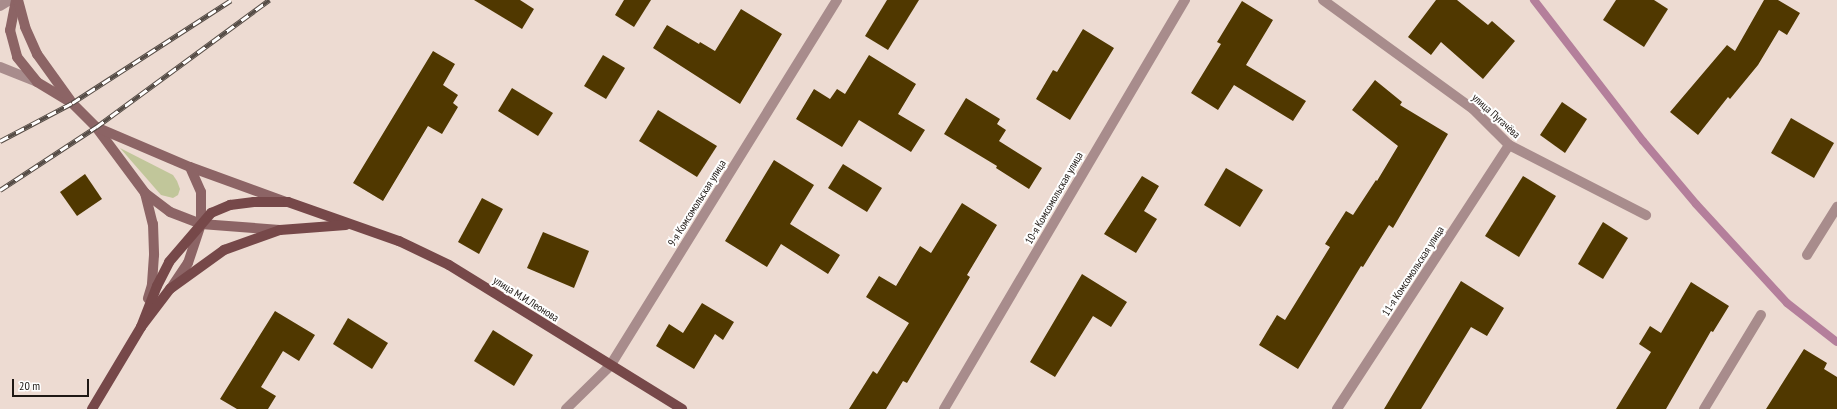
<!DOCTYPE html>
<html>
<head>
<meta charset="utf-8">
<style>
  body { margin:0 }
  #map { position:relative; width:1837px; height:409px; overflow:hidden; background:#eddbd2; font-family:"PT Sans Narrow",sans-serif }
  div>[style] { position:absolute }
  .green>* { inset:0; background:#c1c69a }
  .stream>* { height:8px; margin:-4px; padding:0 4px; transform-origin:4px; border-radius:4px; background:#b47f9b }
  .building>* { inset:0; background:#503800 }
  .street>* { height:10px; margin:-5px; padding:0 5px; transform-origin:5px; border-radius:5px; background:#a88c8c }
  .secondary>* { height:10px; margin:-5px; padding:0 5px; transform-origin:5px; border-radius:5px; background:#8c6465 }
  .primary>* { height:10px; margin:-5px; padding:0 5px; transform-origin:5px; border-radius:5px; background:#764849 }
  .rail>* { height:4.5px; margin-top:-2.25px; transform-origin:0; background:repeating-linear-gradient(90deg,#fff 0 9px,#554c46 0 18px); box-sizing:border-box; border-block:1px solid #554c46 }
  span { translate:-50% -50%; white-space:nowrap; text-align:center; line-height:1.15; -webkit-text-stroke:4px #fff; paint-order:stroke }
  .street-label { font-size:11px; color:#1e1814 }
  .scale { position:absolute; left:12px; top:379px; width:77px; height:18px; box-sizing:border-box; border:2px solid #1e1814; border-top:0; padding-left:5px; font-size:12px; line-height:14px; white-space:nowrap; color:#1e1814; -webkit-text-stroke:3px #fff; paint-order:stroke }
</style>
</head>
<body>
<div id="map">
  <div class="green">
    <div style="clip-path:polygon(120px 148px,173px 175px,177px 181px,180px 189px,178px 195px,173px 198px,161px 195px)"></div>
  </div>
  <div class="stream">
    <div style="left:1534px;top:0;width:178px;rotate:52.3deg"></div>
    <div style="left:1643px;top:141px;width:82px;rotate:49.9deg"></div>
    <div style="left:1696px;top:204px;width:134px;rotate:47.4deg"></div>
    <div style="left:1787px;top:303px;width:63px;rotate:38deg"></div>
  </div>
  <div class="building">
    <div style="clip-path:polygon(474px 0,520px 0,534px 9px,522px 29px)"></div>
    <div style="clip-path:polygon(624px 0,651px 0,634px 27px,615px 15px)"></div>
    <div style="clip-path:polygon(887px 0,919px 0,888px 50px,865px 36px)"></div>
    <div style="clip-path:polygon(1436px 0,1457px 0,1488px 25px,1492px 21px,1515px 41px,1483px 79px,1441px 42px,1431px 55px,1408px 37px)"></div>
    <div style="clip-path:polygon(1616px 0,1654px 0,1668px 9px,1644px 47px,1603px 20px)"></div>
    <div style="clip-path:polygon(1764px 0,1778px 0,1800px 13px,1787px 35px,1779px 30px,1758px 65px,1730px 99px,1728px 97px,1698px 135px,1670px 112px,1727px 45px,1735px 51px)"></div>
    <div style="clip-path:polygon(1242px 1px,1273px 20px,1246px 65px,1306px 101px,1293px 121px,1234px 85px,1218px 110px,1191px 93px,1221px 44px,1217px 42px)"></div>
    <div style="clip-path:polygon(741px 9px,782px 34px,740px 104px,653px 48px,667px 25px,699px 44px,700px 42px,715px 51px)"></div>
    <div style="clip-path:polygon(1083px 29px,1114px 48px,1070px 120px,1036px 99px,1053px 70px,1057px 72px)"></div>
    <div style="clip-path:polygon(433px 51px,455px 64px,443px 85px,458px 95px,453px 103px,458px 107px,442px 134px,428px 126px,383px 201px,353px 183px)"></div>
    <div style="clip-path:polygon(603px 55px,625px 68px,606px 99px,584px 86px)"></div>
    <div style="clip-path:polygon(869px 55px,916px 84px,898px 114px,925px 130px,911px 152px,859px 120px,842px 147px,796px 119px,814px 89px,830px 99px,837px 89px,845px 94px)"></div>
    <div style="clip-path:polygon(1375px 80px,1402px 102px,1400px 105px,1448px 134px,1393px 228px,1389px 225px,1363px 267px,1361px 266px,1298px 369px,1259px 345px,1277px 315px,1285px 320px,1330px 247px,1325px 244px,1346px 211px,1353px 215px,1376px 180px,1377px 181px,1398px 146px,1352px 110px)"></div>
    <div style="clip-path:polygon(512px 88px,553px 113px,538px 136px,498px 111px)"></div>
    <div style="clip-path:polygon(966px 98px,1000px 119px,997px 124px,1006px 130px,999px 141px,1042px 168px,1029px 189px,996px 168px,997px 166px,944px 134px)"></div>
    <div style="clip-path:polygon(1562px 102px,1587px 119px,1565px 153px,1540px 135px)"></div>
    <div style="clip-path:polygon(658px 110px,717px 146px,697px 177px,639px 141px)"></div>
    <div style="clip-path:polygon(1791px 118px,1834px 143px,1814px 178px,1771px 153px)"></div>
    <div style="clip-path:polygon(774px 160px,814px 185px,790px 224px,840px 255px,828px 274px,781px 244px,767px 267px,725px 241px)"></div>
    <div style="clip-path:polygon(843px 164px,882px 188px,867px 212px,828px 188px)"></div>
    <div style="clip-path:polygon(1226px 168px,1263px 190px,1240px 227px,1204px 205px)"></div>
    <div style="clip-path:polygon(85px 174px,102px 199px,77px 216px,60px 192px)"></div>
    <div style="clip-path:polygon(1142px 176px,1159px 186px,1144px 211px,1157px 219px,1136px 253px,1104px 234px)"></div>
    <div style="clip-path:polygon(1523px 176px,1556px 196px,1519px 257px,1485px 236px)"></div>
    <div style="clip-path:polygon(482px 198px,503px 209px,479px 254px,458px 242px)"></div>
    <div style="clip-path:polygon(962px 203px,997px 225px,967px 275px,970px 277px,907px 383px,903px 381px,886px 409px,849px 409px,873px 371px,877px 374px,909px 323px,866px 297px,879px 276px,896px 286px,920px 246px,931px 253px)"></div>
    <div style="clip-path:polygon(1603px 222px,1628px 238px,1603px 279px,1578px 264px)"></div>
    <div style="clip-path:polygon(543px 232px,589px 251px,574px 288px,527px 268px)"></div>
    <div style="clip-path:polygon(1082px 274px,1127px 302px,1111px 327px,1093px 316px,1055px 377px,1030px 362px)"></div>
    <div style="clip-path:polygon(1461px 281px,1504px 308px,1487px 336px,1471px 327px,1421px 409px,1384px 409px)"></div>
    <div style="clip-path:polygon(1691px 282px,1729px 306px,1713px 332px,1711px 331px,1666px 409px,1616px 409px,1651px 352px,1639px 344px,1650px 326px,1661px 333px)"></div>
    <div style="clip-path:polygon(702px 303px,734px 322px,723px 340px,715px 334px,694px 369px,656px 346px,669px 324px,683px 333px)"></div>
    <div style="clip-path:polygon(275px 311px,315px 335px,299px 361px,283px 351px,261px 387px,276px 396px,268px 409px,237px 409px,220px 399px)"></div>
    <div style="clip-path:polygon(348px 318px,388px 343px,372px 369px,333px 344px)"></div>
    <div style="clip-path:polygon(493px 330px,533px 355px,514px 386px,474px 361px)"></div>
    <div style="clip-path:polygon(1804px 349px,1827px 363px,1824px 369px,1837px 377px,1837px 409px,1766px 409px)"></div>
  </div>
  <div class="street">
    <div style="left:1323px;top:0;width:185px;rotate:36deg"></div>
    <div style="left:1473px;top:109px;width:51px;rotate:45deg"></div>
    <div style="left:1509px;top:145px;width:154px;rotate:27.1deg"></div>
    <div style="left:0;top:6px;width:12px;rotate:-31deg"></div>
    <div style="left:0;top:67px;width:40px;rotate:22deg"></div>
    <div style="left:1807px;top:255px;width:57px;rotate:-58deg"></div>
    <div style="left:566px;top:409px;width:62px;rotate:-44.3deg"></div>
    <div style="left:610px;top:366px;width:431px;rotate:-58.2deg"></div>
    <div style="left:944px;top:409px;width:475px;rotate:-59.5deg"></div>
    <div style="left:1337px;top:409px;width:315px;rotate:-56.9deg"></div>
    <div style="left:1704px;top:409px;width:110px;rotate:-58.8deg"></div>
  </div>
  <div class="secondary">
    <div style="left:16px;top:0;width:31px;rotate:101deg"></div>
    <div style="left:10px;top:30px;width:28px;rotate:75deg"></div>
    <div style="left:17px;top:57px;width:32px;rotate:51deg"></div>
    <div style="left:37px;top:82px;width:41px;rotate:31deg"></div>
    <div style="left:72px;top:103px;width:34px;rotate:45deg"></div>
    <div style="left:96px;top:127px;width:82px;rotate:53.4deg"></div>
    <div style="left:145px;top:193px;width:32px;rotate:76deg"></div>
    <div style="left:153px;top:224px;width:31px;rotate:88deg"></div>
    <div style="left:154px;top:255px;width:30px;rotate:94deg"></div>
    <div style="left:152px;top:285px;width:14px;rotate:107deg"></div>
    <div style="left:18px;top:0;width:28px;rotate:75deg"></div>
    <div style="left:25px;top:27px;width:30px;rotate:66deg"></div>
    <div style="left:37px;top:54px;width:57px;rotate:54.3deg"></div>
    <div style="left:96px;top:127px;width:102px;rotate:23.1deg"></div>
    <div style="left:190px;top:167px;width:102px;rotate:20deg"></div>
    <div style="left:145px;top:193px;width:31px;rotate:37deg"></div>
    <div style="left:170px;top:212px;width:33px;rotate:21deg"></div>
    <div style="left:201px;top:224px;width:79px;rotate:4.3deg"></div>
    <div style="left:171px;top:288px;width:30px;rotate:-56deg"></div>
    <div style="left:188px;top:263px;width:41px;rotate:-71.6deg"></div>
    <div style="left:201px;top:224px;width:32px;rotate:-90deg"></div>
    <div style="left:201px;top:192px;width:27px;rotate:-114deg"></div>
  </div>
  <div class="primary">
    <div style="left:141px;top:327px;width:44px;rotate:-68.7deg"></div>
    <div style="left:157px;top:286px;width:27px;rotate:-63deg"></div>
    <div style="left:169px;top:262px;width:65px;rotate:-49.4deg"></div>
    <div style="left:211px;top:213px;width:21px;rotate:-23deg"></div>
    <div style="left:230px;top:205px;width:24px;rotate:-7deg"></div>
    <div style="left:254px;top:202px;width:34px"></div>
    <div style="left:288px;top:202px;width:118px;rotate:19.4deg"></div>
    <div style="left:399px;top:241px;width:55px;rotate:25.6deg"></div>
    <div style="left:449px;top:265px;width:274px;rotate:31.7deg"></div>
    <div style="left:92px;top:409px;width:96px;rotate:-59.1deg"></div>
    <div style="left:141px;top:327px;width:48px;rotate:-52.7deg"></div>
    <div style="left:170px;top:289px;width:67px;rotate:-35.8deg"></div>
    <div style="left:224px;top:250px;width:59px;rotate:-19.7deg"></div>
    <div style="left:280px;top:230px;width:66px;rotate:-4.3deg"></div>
  </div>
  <div class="rail">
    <div style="left:0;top:141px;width:81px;rotate:-27.8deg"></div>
    <div style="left:72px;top:103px;width:189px;rotate:-32.9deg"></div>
    <div style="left:0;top:190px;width:115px;rotate:-33.3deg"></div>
    <div style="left:96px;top:127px;width:215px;rotate:-36.3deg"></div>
  </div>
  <div class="street-label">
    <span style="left:1496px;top:116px;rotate:42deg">улица Пугачёва</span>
    <span style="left:1054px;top:198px;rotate:-60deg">10-я Комсомольская улица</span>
    <span style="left:697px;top:203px;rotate:-58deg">9-я Комсомольская улица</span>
    <span style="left:1413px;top:271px;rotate:-57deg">11-я Комсомольская улица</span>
    <span style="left:526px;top:299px;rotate:32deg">улица М.И.Леонова</span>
  </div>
  <div class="scale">20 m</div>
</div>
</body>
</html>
